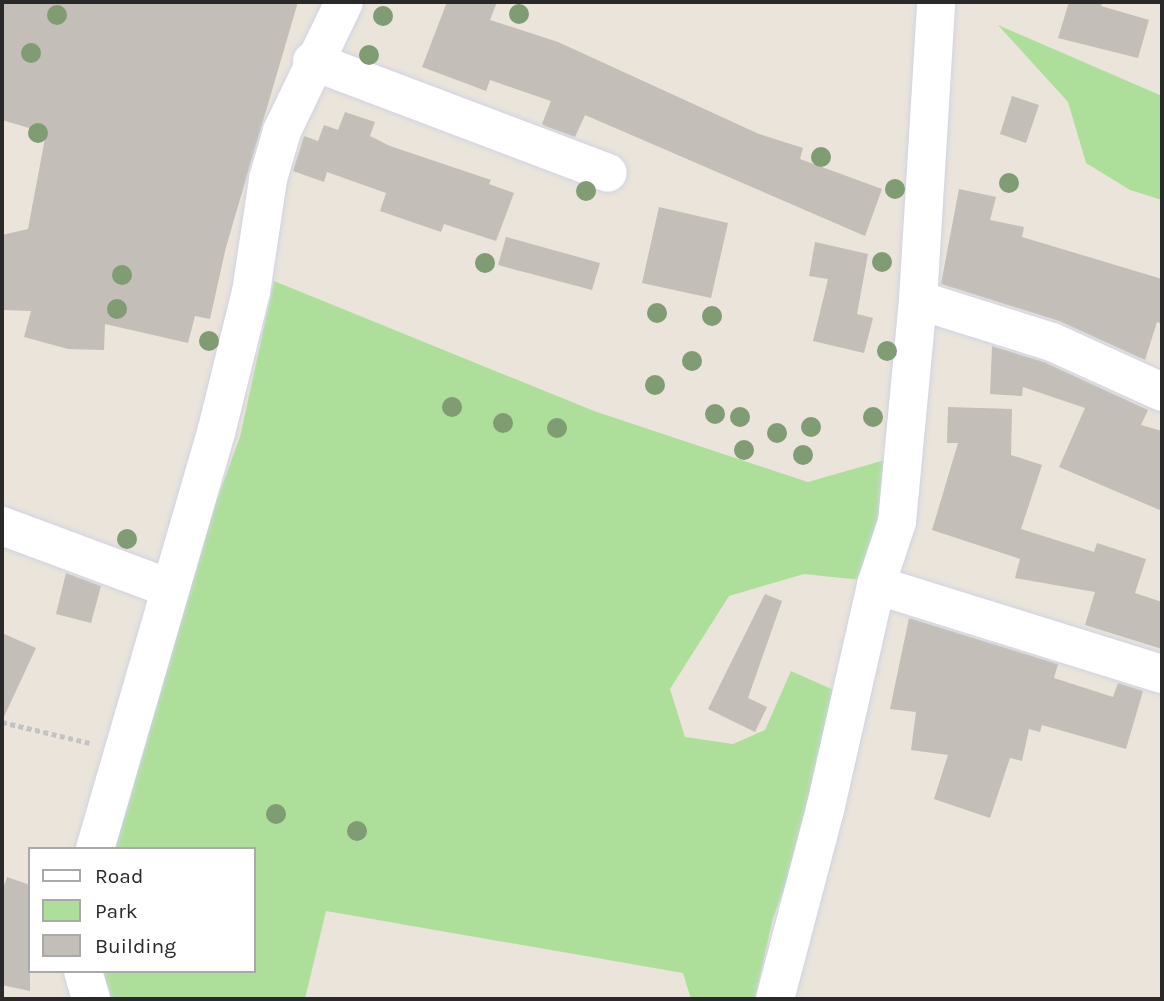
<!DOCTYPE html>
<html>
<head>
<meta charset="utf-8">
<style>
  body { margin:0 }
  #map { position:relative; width:1164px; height:1001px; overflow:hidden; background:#eae4db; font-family:Karla,sans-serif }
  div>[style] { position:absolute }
  .green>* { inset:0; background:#aedf9a }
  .building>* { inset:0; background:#c3beb7 }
  .path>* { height:4.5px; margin-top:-2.25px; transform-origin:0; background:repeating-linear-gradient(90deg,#c3c3c3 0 5px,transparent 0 8.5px) }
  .roads { filter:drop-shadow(0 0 2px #d0d3e1) drop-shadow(0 0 2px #d0d3e1) }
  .minor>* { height:38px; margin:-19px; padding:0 19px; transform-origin:19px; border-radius:19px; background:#fff }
  .tertiary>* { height:38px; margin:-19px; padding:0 19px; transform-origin:19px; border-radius:19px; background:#fff }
  .trees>* { width:20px; height:20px; margin:-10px; border-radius:50%; background:#7f9c72 }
  span { translate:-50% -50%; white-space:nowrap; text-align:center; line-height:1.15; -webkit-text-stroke:5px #fff; paint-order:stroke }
  .frame { position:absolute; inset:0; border:4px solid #292929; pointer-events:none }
  .legend { position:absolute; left:28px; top:847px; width:228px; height:126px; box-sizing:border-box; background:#fff; border:2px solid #a9a9a9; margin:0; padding:9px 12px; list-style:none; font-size:21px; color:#292929 }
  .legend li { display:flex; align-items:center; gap:14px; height:35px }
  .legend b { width:35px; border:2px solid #a9a9a9 }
</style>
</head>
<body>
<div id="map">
  <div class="green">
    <div style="clip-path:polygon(998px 25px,1162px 96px,1162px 200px,1130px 190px,1086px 163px,1068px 102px)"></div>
    <div style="clip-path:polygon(274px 281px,594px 411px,808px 482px,899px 456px,871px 581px,804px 574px,729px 596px,670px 689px,685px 737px,733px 744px,765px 730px,791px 671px,845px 695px,819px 799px,773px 918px,755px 999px,691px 999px,683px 973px,326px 911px,305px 999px,106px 999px,99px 971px,254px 971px,254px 849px,112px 849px,180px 599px,240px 437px)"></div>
  </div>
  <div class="building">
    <div style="clip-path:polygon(2px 2px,298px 2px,226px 247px,210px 319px,195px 316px,188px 343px,105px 324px,104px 350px,68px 349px,24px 337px,31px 311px,2px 310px,2px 235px,28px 229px,46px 133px,2px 120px)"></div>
    <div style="clip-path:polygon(447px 2px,497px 2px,490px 20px,558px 42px,759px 134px,803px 148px,800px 159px,882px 189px,865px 236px,585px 115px,575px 137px,545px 126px,542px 124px,551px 101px,490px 80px,486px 91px,422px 67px)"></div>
    <div style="clip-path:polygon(1069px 2px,1103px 2px,1101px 6px,1149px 20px,1138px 58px,1058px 38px)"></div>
    <div style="clip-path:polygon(1012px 96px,1039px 105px,1026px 143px,1000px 134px)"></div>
    <div style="clip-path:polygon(345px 112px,375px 122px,370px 136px,390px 146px,491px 180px,489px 184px,514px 193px,496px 241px,444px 224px,441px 232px,380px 211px,386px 193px,327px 172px,324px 182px,293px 171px,304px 136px,318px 141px,324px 125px,338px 130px)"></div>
    <div style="clip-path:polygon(959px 189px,996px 197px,990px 220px,1024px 227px,1022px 237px,1162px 279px,1162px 324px,1157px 322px,1145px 360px,1059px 321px,941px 284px)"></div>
    <div style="clip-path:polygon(659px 207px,728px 223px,711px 298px,642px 283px)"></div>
    <div style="clip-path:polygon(506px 237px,600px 263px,592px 290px,498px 265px)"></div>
    <div style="clip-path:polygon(815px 242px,868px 254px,857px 314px,873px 318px,864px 353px,813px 341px,828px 279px,809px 276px)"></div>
    <div style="clip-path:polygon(992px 346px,1044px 362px,1148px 410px,1141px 425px,1162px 431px,1162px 511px,1059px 467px,1085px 408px,1023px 387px,1022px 396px,990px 394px)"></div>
    <div style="clip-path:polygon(948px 407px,1012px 409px,1011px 455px,1042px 465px,1021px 529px,1094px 552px,1097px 543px,1146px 559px,1135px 593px,1162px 602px,1162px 649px,1085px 625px,1095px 592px,1015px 578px,1020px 559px,932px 530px,958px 443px,947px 443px)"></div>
    <div style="clip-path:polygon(66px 573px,101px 586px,91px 623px,56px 614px)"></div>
    <div style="clip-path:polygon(765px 594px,782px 601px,748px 698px,767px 707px,755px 732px,708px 709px)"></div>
    <div style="clip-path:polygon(909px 618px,1058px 664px,1054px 678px,1113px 697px,1118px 683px,1143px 691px,1126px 749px,1042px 725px,1040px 732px,1029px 729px,1022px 761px,1010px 758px,990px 818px,934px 799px,948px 755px,911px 750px,916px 712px,890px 709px)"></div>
    <div style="clip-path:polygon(2px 633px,36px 648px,2px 721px)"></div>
    <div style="clip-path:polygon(7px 877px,30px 885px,30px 991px,2px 985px,2px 892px)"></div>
  </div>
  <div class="path">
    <div style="left:2px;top:722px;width:90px;rotate:13.4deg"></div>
  </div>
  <div class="roads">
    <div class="minor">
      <div style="left:312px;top:61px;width:316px;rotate:20.7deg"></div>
      <div style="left:918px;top:300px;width:140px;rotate:17.4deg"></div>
      <div style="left:1052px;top:342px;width:121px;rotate:24.4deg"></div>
      <div style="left:2px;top:526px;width:178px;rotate:20.4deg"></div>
      <div style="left:876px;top:585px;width:300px;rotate:17.3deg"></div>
      <div style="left:95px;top:849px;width:433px;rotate:-73.8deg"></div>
      <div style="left:216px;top:433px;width:145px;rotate:-76.1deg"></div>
      <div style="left:251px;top:292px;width:114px;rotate:-81.4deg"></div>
      <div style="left:268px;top:179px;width:50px;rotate:-73.7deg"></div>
      <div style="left:282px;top:131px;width:143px;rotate:-64.3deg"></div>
      <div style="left:83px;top:971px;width:29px;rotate:74deg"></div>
    </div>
    <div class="tertiary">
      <div style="left:775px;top:999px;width:196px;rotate:-75.2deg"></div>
      <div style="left:825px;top:810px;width:231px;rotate:-77.2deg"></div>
      <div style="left:876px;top:585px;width:66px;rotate:-71.6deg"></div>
      <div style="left:897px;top:522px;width:223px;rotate:-84.6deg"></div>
      <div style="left:918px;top:300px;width:299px;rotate:-86.5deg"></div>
    </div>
  </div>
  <div class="trees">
    <div style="left:519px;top:14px"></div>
    <div style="left:57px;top:15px"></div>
    <div style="left:383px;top:16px"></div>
    <div style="left:31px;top:53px"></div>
    <div style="left:369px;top:55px"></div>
    <div style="left:38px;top:133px"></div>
    <div style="left:821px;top:157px"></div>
    <div style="left:1009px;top:183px"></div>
    <div style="left:895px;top:189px"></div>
    <div style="left:586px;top:191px"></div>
    <div style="left:882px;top:262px"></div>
    <div style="left:485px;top:263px"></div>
    <div style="left:122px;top:275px"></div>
    <div style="left:117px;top:309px"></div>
    <div style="left:657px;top:313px"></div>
    <div style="left:712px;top:316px"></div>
    <div style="left:209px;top:341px"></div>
    <div style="left:887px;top:351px"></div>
    <div style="left:692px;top:361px"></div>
    <div style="left:655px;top:385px"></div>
    <div style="left:452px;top:407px"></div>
    <div style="left:715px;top:414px"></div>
    <div style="left:740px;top:417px"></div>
    <div style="left:873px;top:417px"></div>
    <div style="left:503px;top:423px"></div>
    <div style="left:811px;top:427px"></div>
    <div style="left:557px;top:428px"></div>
    <div style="left:777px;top:433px"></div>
    <div style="left:744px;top:450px"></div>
    <div style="left:803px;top:455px"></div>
    <div style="left:127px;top:539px"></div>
    <div style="left:276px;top:814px"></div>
    <div style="left:357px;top:831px"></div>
  </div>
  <div class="frame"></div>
  <ul class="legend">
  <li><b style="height:9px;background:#fff"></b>Road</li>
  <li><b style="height:19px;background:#aedf9a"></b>Park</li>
  <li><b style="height:19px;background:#c3beb7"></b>Building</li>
  </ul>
</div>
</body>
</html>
